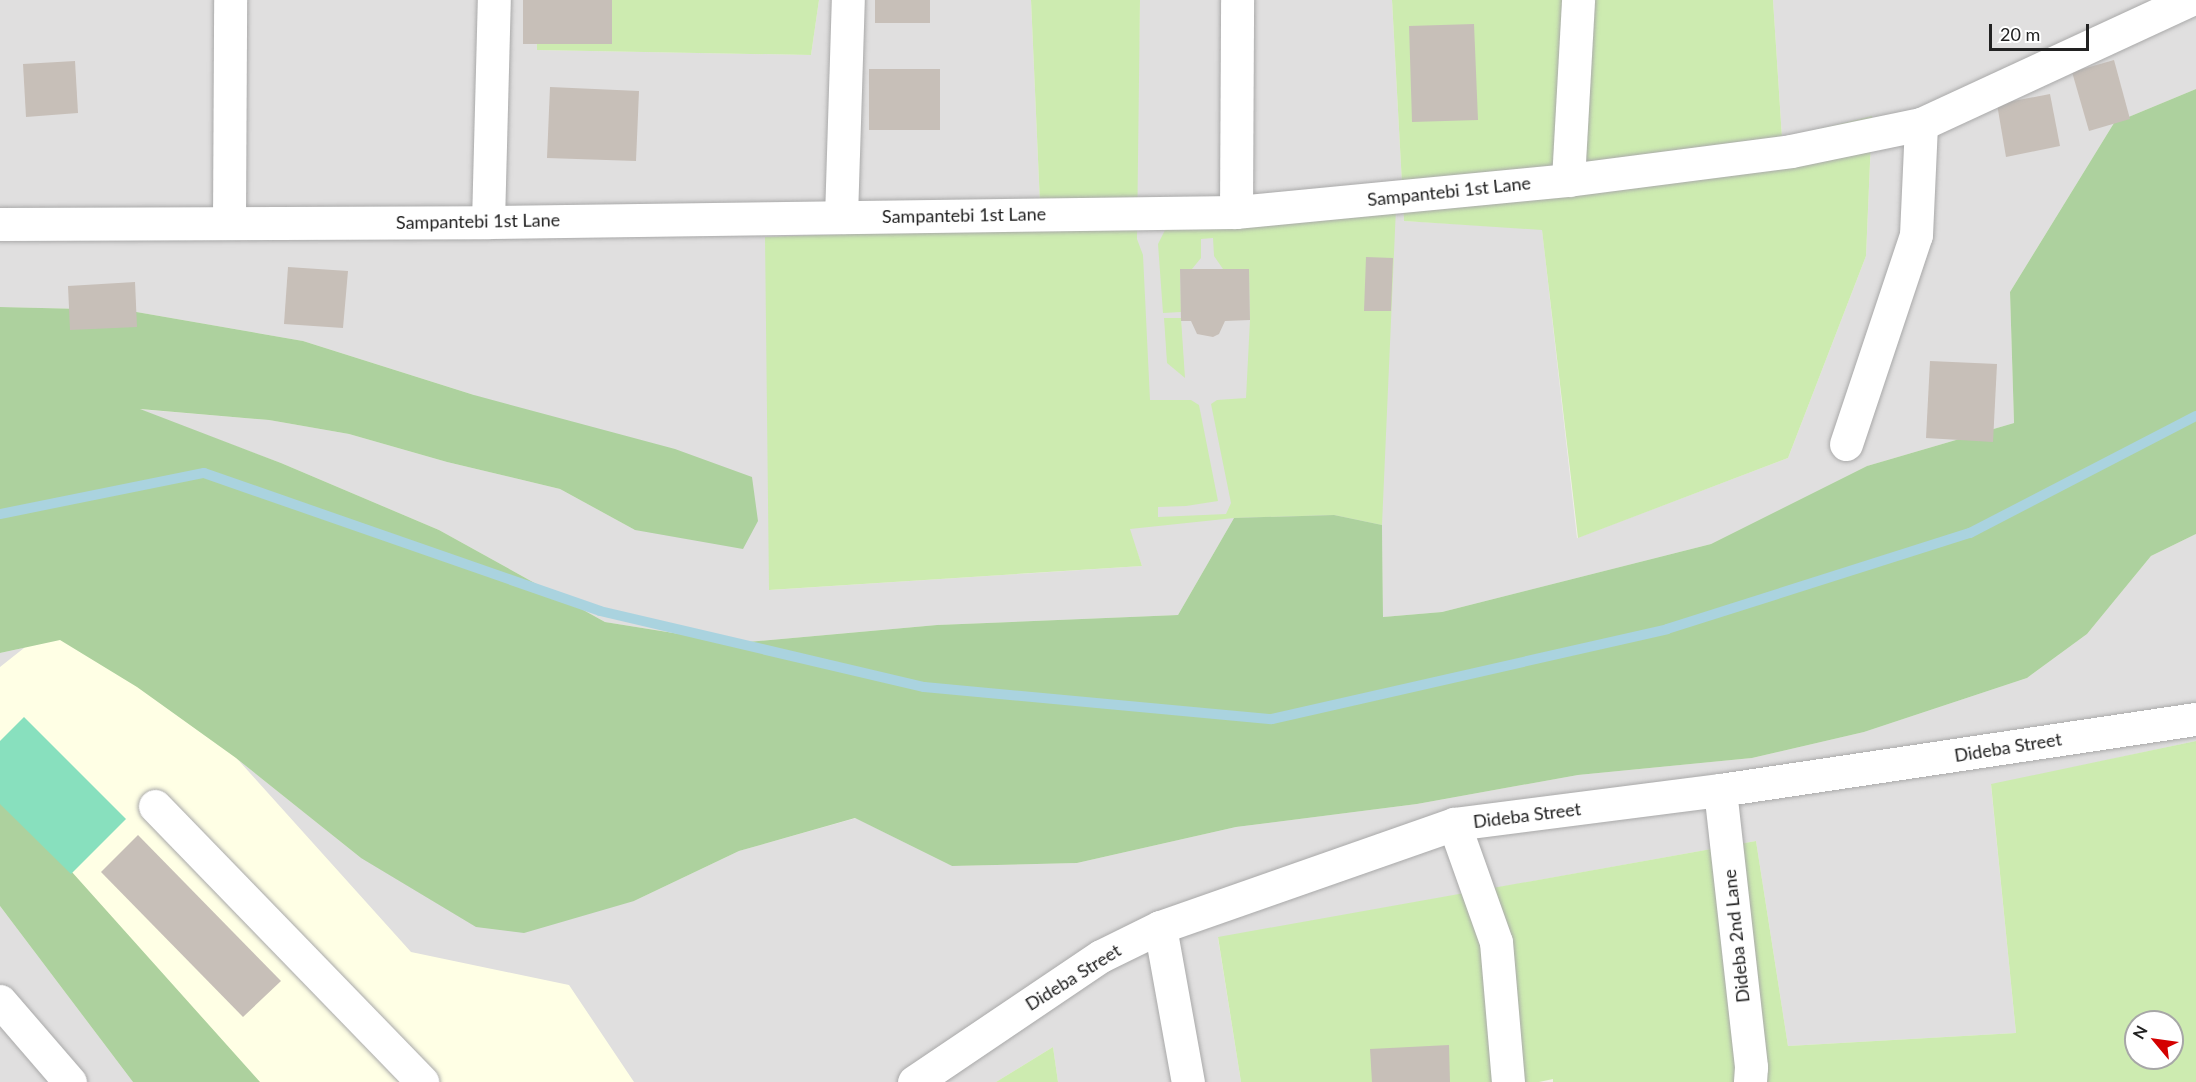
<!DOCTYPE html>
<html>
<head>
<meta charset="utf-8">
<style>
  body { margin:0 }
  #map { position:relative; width:2196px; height:1082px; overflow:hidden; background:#f2efe9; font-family:Lato,sans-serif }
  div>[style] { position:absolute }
  .residential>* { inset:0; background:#e0dfdf }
  .education>* { inset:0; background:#ffffe5 }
  .grass>* { inset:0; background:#cdebb0 }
  .forest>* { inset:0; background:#add19e }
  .pitch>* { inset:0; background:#88e0be }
  .stream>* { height:10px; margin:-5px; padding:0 5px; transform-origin:5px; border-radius:5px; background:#aad3df }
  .building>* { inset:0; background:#c7bfb8 }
  .roads { filter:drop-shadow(0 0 2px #a9a9a9) drop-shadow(0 0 2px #a9a9a9) }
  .minor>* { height:33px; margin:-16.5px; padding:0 16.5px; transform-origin:16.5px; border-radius:16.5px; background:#fff }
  span { translate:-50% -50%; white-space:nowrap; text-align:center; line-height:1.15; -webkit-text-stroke:6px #fff; paint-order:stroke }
  .street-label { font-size:18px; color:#222 }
  .north { position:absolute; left:2124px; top:1010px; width:60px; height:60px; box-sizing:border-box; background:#fff; border:2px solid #a7a7a7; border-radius:50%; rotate:299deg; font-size:16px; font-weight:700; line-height:24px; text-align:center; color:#222 }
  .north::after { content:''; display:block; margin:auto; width:21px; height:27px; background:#d40000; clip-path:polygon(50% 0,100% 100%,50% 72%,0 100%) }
  .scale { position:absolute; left:1989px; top:24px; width:100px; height:27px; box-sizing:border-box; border:3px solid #222; border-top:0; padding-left:8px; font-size:18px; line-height:21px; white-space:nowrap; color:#222; -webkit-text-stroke:4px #fff; paint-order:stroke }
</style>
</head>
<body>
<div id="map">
  <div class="residential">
    <div style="clip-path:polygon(0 0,536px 0,537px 50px,811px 55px,819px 0,1031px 0,1041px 227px,770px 590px,1142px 566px,1129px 529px,1140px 0,1392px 0,1404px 221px,1542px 229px,1577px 538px,1788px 458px,1866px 256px,1872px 117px,1782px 138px,1773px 0,2196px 0,2196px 89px,2114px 123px,2010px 292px,2014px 423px,1867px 466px,1711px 544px,1442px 612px,1383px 617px,1382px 525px,1234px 518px,1178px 615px,937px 625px,736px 643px,605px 622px,439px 530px,281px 463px,137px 409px,269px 420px,349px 434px,447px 462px,560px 489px,635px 530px,474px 395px,303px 341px,125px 310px,0 307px)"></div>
    <div style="clip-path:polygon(2196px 534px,2196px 741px,1991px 785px,2016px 1033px,1788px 1046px,1756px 841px,1218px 938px,1241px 1082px,1058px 1082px,1053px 1047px,996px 1082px,260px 1082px,0 786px,0 653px,60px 640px,137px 687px,236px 758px,361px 858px,634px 901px,739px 851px,856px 818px,952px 866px,1077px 863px,1236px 827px,1417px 804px,1578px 775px,1752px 758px,1864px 732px,2027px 678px,2087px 634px,2151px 556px)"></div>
    <div style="clip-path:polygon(0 906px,133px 1082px,0 1082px)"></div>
  </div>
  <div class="education">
    <div style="clip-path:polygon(48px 629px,142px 653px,411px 952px,569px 985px,634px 1082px,227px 1082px,0 828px,0 667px)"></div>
  </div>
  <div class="grass">
    <div style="clip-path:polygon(536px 0,819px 0,811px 55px,537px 50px)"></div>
    <div style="clip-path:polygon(1031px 0,1140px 0,1137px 239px,1143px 255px,1150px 400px,1191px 400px,1199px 405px,1218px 501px,1186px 506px,1158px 507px,1158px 517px,1226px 514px,1231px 503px,1211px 404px,1217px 400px,1246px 398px,1250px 320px,1249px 269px,1223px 269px,1214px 256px,1213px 238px,1201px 239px,1201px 258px,1192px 269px,1180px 269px,1181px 312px,1163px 313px,1158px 244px,1166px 228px,1396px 208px,1382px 525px,1334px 515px,1234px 518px,1130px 529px,1142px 566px,769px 590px,765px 237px,1041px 227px)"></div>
    <div style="clip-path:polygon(1392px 0,1773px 0,1782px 138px,1872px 116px,1866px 256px,1788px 458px,1578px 538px,1542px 230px,1404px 221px)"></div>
    <div style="clip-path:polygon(1164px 318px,1181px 318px,1185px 378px,1167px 363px)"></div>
    <div style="clip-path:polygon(evenodd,2196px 741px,2196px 1082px,1553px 1082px,1553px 1079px,1539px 1082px,1241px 1082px,1218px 937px,1756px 841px,1788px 1046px,2016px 1033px,1991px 784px,2196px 741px,2136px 1022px,2172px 1022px,2172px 1058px,2136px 1058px,2136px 1022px)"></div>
    <div style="clip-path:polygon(1053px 1047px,1058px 1082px,996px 1082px)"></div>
  </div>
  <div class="forest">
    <div style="clip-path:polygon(2196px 89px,2196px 534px,2151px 556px,2087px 634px,2027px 678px,1864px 732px,1752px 758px,1578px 775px,1417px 804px,1236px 827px,1077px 863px,952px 866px,855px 818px,739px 851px,634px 901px,524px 933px,476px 927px,361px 858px,236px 758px,137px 687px,60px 640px,0 653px,0 307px,125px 310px,303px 341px,474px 395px,675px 449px,752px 477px,758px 521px,743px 549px,635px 530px,560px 489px,447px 462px,349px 434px,269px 420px,140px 409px,281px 463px,439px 530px,605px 622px,736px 643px,937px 625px,1178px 615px,1234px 518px,1334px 515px,1382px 525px,1383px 617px,1442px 612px,1711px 544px,1867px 466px,2014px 423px,2010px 292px,2114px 123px)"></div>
    <div style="clip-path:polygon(0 786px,20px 814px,260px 1082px,133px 1082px,0 906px)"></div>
  </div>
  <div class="pitch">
    <div style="clip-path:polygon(24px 717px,126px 819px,71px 874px,0 804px,0 741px)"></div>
  </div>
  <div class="stream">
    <div style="left:0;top:514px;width:208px;rotate:-11.4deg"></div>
    <div style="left:204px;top:473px;width:419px;rotate:19.2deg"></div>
    <div style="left:600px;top:611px;width:333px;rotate:13.2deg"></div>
    <div style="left:924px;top:687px;width:349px;rotate:5.3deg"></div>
    <div style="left:1272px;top:719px;width:405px;rotate:-12.8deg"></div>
    <div style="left:1667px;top:629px;width:318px;rotate:-17.6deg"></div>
    <div style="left:1970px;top:533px;width:254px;rotate:-27.4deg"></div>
  </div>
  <div class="building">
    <div style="clip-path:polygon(523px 0,612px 0,612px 44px,523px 44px)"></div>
    <div style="clip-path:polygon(875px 0,930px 0,930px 23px,875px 23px)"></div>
    <div style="clip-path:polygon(1474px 24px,1478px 120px,1412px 122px,1409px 26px)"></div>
    <div style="clip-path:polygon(2114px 60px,2130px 119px,2089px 131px,2072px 72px)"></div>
    <div style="clip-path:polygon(75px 61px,78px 113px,26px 117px,23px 64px)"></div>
    <div style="clip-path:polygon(869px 69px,940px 69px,940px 130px,869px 130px)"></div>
    <div style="clip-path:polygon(550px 87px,639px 91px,636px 161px,547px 158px)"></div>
    <div style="clip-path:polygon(2050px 94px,2060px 146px,2006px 157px,1997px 104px)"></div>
    <div style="clip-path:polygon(1366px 257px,1393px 258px,1391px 311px,1364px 311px)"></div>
    <div style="clip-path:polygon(288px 267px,348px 271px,343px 328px,284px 324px)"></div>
    <div style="clip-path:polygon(1180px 269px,1249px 269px,1250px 320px,1225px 321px,1219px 334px,1213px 337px,1197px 334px,1191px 321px,1181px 321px)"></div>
    <div style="clip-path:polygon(135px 282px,137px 327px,70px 330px,68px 286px)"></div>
    <div style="clip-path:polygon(1930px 361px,1997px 364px,1993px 442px,1926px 438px)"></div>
    <div style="clip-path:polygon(138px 835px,281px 981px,243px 1017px,101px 872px)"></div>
    <div style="clip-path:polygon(1449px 1045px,1450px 1082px,1372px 1082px,1370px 1049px)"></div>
  </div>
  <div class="roads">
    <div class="minor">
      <div style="left:1568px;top:180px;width:180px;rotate:-86.8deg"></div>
      <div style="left:1236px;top:212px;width:212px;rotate:-89.7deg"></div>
      <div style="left:841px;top:217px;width:217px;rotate:-88.2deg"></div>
      <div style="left:488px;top:222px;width:222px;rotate:-88.5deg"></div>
      <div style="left:229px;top:223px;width:223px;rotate:-89.7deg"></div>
      <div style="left:0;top:224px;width:488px;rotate:-0.2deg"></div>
      <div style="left:488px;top:222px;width:748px;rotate:-0.77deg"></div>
      <div style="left:1236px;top:212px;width:334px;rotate:-5.5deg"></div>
      <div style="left:1568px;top:180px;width:225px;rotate:-7.4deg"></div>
      <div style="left:1791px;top:151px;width:133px;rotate:-11.7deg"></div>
      <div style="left:1921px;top:124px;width:295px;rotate:-24.8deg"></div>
      <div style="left:1846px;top:444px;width:220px;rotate:-71.5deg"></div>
      <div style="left:1916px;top:235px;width:111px;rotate:-87.4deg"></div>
      <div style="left:1720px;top:790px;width:279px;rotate:83.6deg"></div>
      <div style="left:1751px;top:1067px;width:15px;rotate:94deg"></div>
      <div style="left:155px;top:806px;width:384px;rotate:45.9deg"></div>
      <div style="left:1454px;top:824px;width:125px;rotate:70.4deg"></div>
      <div style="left:1496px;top:942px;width:141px;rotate:85.1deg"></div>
      <div style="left:1160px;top:927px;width:158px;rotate:79.8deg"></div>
      <div style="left:0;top:1001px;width:107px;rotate:49.2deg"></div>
      <div style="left:914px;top:1082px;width:225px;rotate:-34deg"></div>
      <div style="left:1101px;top:956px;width:66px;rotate:-26.2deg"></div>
      <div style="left:1160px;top:927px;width:312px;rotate:-19.3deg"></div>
      <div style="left:1454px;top:824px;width:268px;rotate:-7.3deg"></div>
      <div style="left:1720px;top:790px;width:481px;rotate:-8.5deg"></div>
    </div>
  </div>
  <div class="street-label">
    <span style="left:1449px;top:191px;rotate:-6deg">Sampantebi 1st Lane</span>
    <span style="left:964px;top:215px;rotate:-1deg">Sampantebi 1st Lane</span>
    <span style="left:478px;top:221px;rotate:-1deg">Sampantebi 1st Lane</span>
    <span style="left:2008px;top:747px;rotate:-9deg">Dideba Street</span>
    <span style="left:1527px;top:815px;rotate:-7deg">Dideba Street</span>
    <span style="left:1736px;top:936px;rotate:-96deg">Dideba 2nd Lane</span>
    <span style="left:1073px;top:977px;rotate:-32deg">Dideba Street</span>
  </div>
  <div class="north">N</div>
  <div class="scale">20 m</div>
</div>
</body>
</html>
